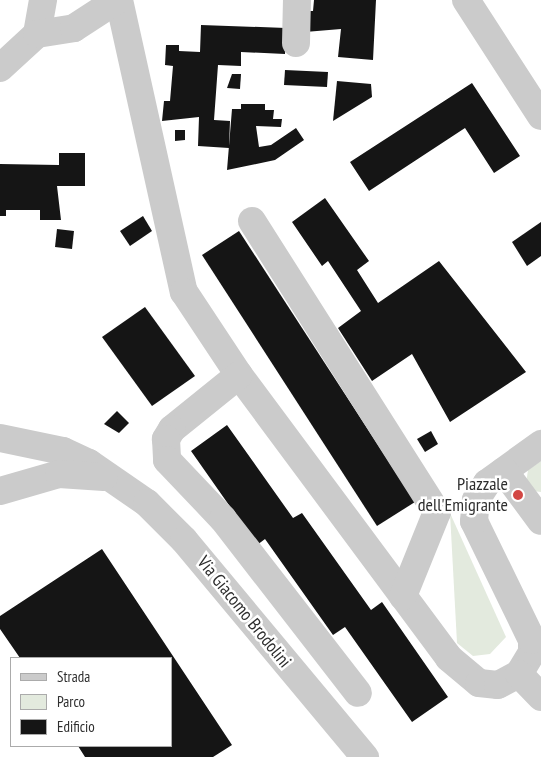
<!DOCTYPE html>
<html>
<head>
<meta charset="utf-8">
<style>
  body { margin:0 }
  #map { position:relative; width:541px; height:757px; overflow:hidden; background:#fff; font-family:"PT Sans Narrow",sans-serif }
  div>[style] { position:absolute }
  .green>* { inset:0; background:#e3eade }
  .building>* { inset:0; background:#151515 }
  .minor>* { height:28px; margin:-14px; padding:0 14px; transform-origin:14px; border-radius:14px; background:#cbcbcb }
  .dots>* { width:14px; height:14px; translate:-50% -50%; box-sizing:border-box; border:2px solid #fff; border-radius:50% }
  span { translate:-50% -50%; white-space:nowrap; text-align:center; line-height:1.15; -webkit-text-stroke:5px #fff; paint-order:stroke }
  .poi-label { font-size:18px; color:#2e2e2e }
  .right { translate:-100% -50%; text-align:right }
  .street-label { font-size:18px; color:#2e2e2e }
  .legend { position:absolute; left:10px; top:657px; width:162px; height:90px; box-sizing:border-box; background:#fff; border:1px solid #ababab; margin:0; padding:6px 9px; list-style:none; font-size:15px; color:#2e2e2e }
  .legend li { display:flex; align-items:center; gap:10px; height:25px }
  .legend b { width:25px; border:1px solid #ababab }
</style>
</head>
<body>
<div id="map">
  <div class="green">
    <div style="clip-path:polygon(541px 461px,541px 492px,525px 490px,528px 470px)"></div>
    <div style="clip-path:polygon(450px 513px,506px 637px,490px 654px,473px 656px,457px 643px)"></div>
  </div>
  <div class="building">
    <div style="clip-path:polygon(314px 0,376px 0,373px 60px,338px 57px,341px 29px,305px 32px,307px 11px,313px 11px)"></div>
    <div style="clip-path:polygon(201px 25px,286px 28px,285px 54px,241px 52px,241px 66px,218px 65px,214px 120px,230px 121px,229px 148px,198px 146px,199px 117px,162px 121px,164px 101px,170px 101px,173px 66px,165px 65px,166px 45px,179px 45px,179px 51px,200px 52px)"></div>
    <div style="clip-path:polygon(285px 70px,328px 72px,327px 87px,284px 85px)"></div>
    <div style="clip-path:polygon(232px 74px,241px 74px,240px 89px,227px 88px)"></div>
    <div style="clip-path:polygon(337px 81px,371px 84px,372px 97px,333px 121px)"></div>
    <div style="clip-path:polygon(472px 83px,520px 156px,494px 173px,465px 128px,369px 191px,350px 162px)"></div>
    <div style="clip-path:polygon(241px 104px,265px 104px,265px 110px,274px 110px,273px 119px,282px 119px,281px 127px,256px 126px,259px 147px,271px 145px,296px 128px,304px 140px,275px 160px,227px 170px,232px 109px,241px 109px)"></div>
    <div style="clip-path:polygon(175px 130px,185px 130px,185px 140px,175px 141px)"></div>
    <div style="clip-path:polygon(59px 153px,85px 153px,85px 186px,57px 186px,61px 220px,40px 220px,40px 210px,6px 210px,6px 216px,0 216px,0 164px,59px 165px)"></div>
    <div style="clip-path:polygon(325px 198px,369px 261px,357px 270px,378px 303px,439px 261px,526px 372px,450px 422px,412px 354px,372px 381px,338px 328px,361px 311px,328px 261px,322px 266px,292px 222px)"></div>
    <div style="clip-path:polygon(143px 216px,152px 231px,130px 246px,120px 231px)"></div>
    <div style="clip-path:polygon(541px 222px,541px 256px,527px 266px,512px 242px)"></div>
    <div style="clip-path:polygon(57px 229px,74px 231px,72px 249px,55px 247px)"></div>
    <div style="clip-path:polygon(239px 231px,415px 502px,377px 526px,202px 255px)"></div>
    <div style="clip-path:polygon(145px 307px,195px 376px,152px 406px,102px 337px)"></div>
    <div style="clip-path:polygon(117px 411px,129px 423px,119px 433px,104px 424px)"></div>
    <div style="clip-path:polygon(227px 425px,293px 518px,302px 513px,371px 610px,382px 602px,448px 697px,412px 722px,345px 627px,333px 635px,265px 539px,257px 545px,191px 451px)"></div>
    <div style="clip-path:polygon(431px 431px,438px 444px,425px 452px,417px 439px)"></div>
    <div style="clip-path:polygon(102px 549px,232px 745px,213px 757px,85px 757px,78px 746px,171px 746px,171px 658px,20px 658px,0 629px,0 616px)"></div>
  </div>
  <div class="minor">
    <div style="left:119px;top:0;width:299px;rotate:77.5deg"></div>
    <div style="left:184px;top:292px;width:100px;rotate:56.5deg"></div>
    <div style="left:239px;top:375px;width:352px;rotate:53.4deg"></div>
    <div style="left:449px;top:658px;width:39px;rotate:40deg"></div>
    <div style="left:479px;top:683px;width:19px;rotate:6deg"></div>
    <div style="left:498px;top:685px;width:24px;rotate:-28deg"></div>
    <div style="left:519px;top:674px;width:26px;rotate:-59deg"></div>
    <div style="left:532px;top:652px;width:12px;rotate:-90deg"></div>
    <div style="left:532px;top:640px;width:132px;rotate:-116deg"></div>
    <div style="left:474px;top:521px;width:21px;rotate:-85deg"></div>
    <div style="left:476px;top:500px;width:20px;rotate:-57deg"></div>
    <div style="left:487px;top:483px;width:67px;rotate:-35.8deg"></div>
    <div style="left:466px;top:0;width:138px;rotate:57.1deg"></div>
    <div style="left:37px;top:34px;width:35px;rotate:-80deg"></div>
    <div style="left:296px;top:43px;width:43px;rotate:-88.7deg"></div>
    <div style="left:0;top:68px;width:50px;rotate:-42.6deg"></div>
    <div style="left:37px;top:34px;width:37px;rotate:-9deg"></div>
    <div style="left:74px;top:28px;width:51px;rotate:-33.1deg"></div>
    <div style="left:252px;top:221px;width:345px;rotate:57.6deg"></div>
    <div style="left:437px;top:512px;width:91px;rotate:112deg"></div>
    <div style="left:239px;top:375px;width:86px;rotate:141.1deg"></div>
    <div style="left:172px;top:429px;width:12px;rotate:121deg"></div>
    <div style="left:166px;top:439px;width:21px;rotate:87deg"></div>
    <div style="left:167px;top:460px;width:81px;rotate:46.5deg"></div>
    <div style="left:223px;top:519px;width:220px;rotate:52.2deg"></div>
    <div style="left:0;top:438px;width:64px;rotate:11.7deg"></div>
    <div style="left:63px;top:451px;width:29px;rotate:25deg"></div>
    <div style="left:89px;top:463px;width:70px;rotate:34.6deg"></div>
    <div style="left:147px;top:503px;width:52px;rotate:45deg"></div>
    <div style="left:184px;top:540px;width:283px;rotate:50.2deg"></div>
    <div style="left:504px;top:471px;width:62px;rotate:53.5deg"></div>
    <div style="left:0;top:491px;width:61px;rotate:-16.1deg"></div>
    <div style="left:59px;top:474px;width:45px;rotate:3.8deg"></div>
    <div style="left:519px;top:674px;width:32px;rotate:46deg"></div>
  </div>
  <div class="dots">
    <div style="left:518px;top:495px;background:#d24744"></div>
  </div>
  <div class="poi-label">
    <span class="right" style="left:508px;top:495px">Piazzale<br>dell'Emigrante</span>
  </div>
  <div class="street-label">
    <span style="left:244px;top:612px;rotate:51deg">Via Giacomo Brodolini</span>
  </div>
  <ul class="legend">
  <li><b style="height:6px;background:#cbcbcb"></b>Strada</li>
  <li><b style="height:14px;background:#e3eade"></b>Parco</li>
  <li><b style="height:14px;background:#151515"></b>Edificio</li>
  </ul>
</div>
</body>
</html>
